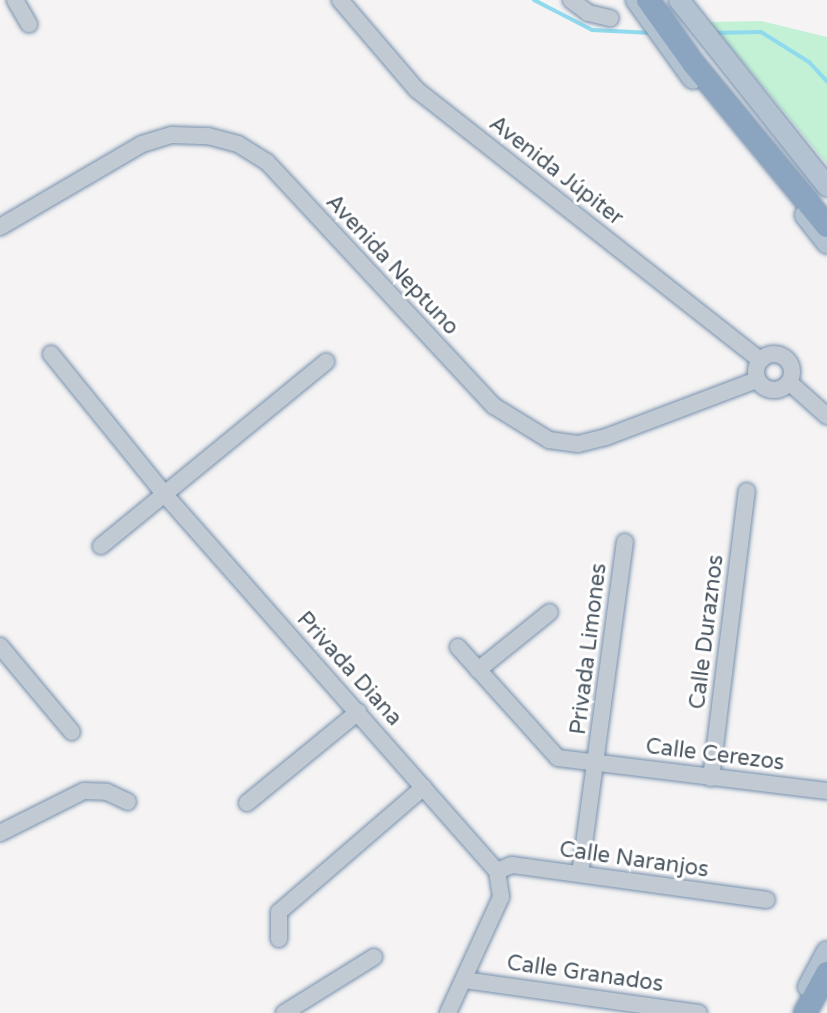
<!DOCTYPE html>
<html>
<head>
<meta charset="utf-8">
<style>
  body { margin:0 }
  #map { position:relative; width:827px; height:1013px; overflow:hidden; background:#f5f3f3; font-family:"Varela Round",sans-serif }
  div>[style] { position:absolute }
  .green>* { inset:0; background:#c3f1d5 }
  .stream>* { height:4px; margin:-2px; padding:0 2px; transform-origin:2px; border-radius:2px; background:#90daee }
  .roads { filter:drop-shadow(0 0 2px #7690ad) drop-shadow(0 0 2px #7690ad) }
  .minor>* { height:16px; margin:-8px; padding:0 8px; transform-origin:8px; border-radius:8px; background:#c1cad2 }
  .minor>.ring { margin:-8px; padding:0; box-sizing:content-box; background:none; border:16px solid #c1cad2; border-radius:50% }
  .major>* { height:20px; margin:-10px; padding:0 10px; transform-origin:10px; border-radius:10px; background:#b3c2d1 }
  .highway>* { height:22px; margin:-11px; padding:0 11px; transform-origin:11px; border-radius:11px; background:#8ba5c1 }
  span { translate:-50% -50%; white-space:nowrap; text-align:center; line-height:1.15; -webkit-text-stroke:6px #fff; paint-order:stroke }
  .street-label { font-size:22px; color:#4a5661 }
</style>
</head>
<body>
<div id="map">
  <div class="green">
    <div style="clip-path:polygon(761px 21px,827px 37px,827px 164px,710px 22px)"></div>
  </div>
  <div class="stream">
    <div style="left:534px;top:0;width:65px;rotate:27.3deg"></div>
    <div style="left:592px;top:30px;width:60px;rotate:2.9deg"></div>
    <div style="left:713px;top:33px;width:48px;rotate:-1.2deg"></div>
    <div style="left:761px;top:32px;width:57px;rotate:32deg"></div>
    <div style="left:809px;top:62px;width:26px;rotate:47deg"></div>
  </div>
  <div class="roads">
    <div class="minor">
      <div style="left:15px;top:0;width:28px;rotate:60deg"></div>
      <div style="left:340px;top:0;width:118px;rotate:49.5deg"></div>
      <div style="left:417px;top:90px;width:437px;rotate:38.2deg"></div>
      <div style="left:571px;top:0;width:21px;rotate:37deg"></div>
      <div style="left:588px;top:13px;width:23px;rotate:13deg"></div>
      <div style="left:0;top:227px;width:164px;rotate:-30.3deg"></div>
      <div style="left:142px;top:144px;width:31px;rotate:-17deg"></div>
      <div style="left:172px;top:135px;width:36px;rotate:2deg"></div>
      <div style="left:208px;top:136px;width:31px;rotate:15deg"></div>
      <div style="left:238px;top:144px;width:34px;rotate:32deg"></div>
      <div style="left:267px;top:162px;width:333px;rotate:47.1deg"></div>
      <div style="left:494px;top:406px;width:65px;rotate:31.7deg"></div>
      <div style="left:549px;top:440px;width:29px;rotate:8deg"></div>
      <div style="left:578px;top:444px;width:29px;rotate:-14deg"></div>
      <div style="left:606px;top:437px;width:161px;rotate:-20.7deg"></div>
      <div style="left:51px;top:354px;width:184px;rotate:51deg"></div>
      <div style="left:167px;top:497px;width:499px;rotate:48.6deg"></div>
      <div style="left:497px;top:871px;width:26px;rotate:81deg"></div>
      <div style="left:501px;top:897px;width:128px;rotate:114.6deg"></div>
      <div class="ring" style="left:756px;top:354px;width:20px;height:20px"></div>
      <div style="left:789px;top:382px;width:51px;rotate:41.8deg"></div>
      <div style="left:101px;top:546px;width:291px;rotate:-39.3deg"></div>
      <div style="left:0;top:646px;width:112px;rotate:50.1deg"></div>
      <div style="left:458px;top:647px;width:149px;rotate:48deg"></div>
      <div style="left:558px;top:758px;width:271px;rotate:7deg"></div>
      <div style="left:478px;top:670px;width:92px;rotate:-38.9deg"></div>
      <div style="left:711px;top:778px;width:289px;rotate:-82.9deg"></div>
      <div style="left:247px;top:803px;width:144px;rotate:-39.3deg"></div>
      <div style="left:0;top:833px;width:94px;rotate:-26.6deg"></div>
      <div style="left:84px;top:791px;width:23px;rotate:2deg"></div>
      <div style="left:107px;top:792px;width:23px;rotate:25deg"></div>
      <div style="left:497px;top:871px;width:16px;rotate:-22deg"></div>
      <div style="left:512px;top:865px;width:257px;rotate:7.8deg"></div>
      <div style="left:580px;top:874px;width:335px;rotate:-82.3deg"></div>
      <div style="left:279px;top:939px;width:27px;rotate:-90deg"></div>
      <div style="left:279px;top:912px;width:191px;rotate:-40.8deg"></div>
      <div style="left:464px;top:980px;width:237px;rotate:8deg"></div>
      <div style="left:284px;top:1013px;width:106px;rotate:-31.9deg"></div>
    </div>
    <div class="major">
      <div style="left:636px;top:0;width:97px;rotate:54.2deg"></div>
      <div style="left:679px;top:0;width:238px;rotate:51.5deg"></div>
      <div style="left:805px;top:215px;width:36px;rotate:52deg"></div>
      <div style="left:808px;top:987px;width:40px;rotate:-62deg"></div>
    </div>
    <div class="highway">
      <div style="left:648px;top:0;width:77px;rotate:54.5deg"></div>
      <div style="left:693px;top:63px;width:211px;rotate:50.6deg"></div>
      <div style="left:805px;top:1013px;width:46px;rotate:-61.2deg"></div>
    </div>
  </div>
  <div class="street-label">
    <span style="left:556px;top:171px;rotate:38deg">Avenida Júpiter</span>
    <span style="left:392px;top:265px;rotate:47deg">Avenida Neptuno</span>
    <span style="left:707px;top:632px;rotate:-83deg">Calle Duraznos</span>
    <span style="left:589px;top:649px;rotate:-83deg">Privada Limones</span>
    <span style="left:349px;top:669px;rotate:48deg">Privada Diana</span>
    <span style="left:715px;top:755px;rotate:7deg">Calle Cerezos</span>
    <span style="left:634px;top:860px;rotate:8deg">Calle Naranjos</span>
    <span style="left:585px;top:974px;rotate:8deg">Calle Granados</span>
  </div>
</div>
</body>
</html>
